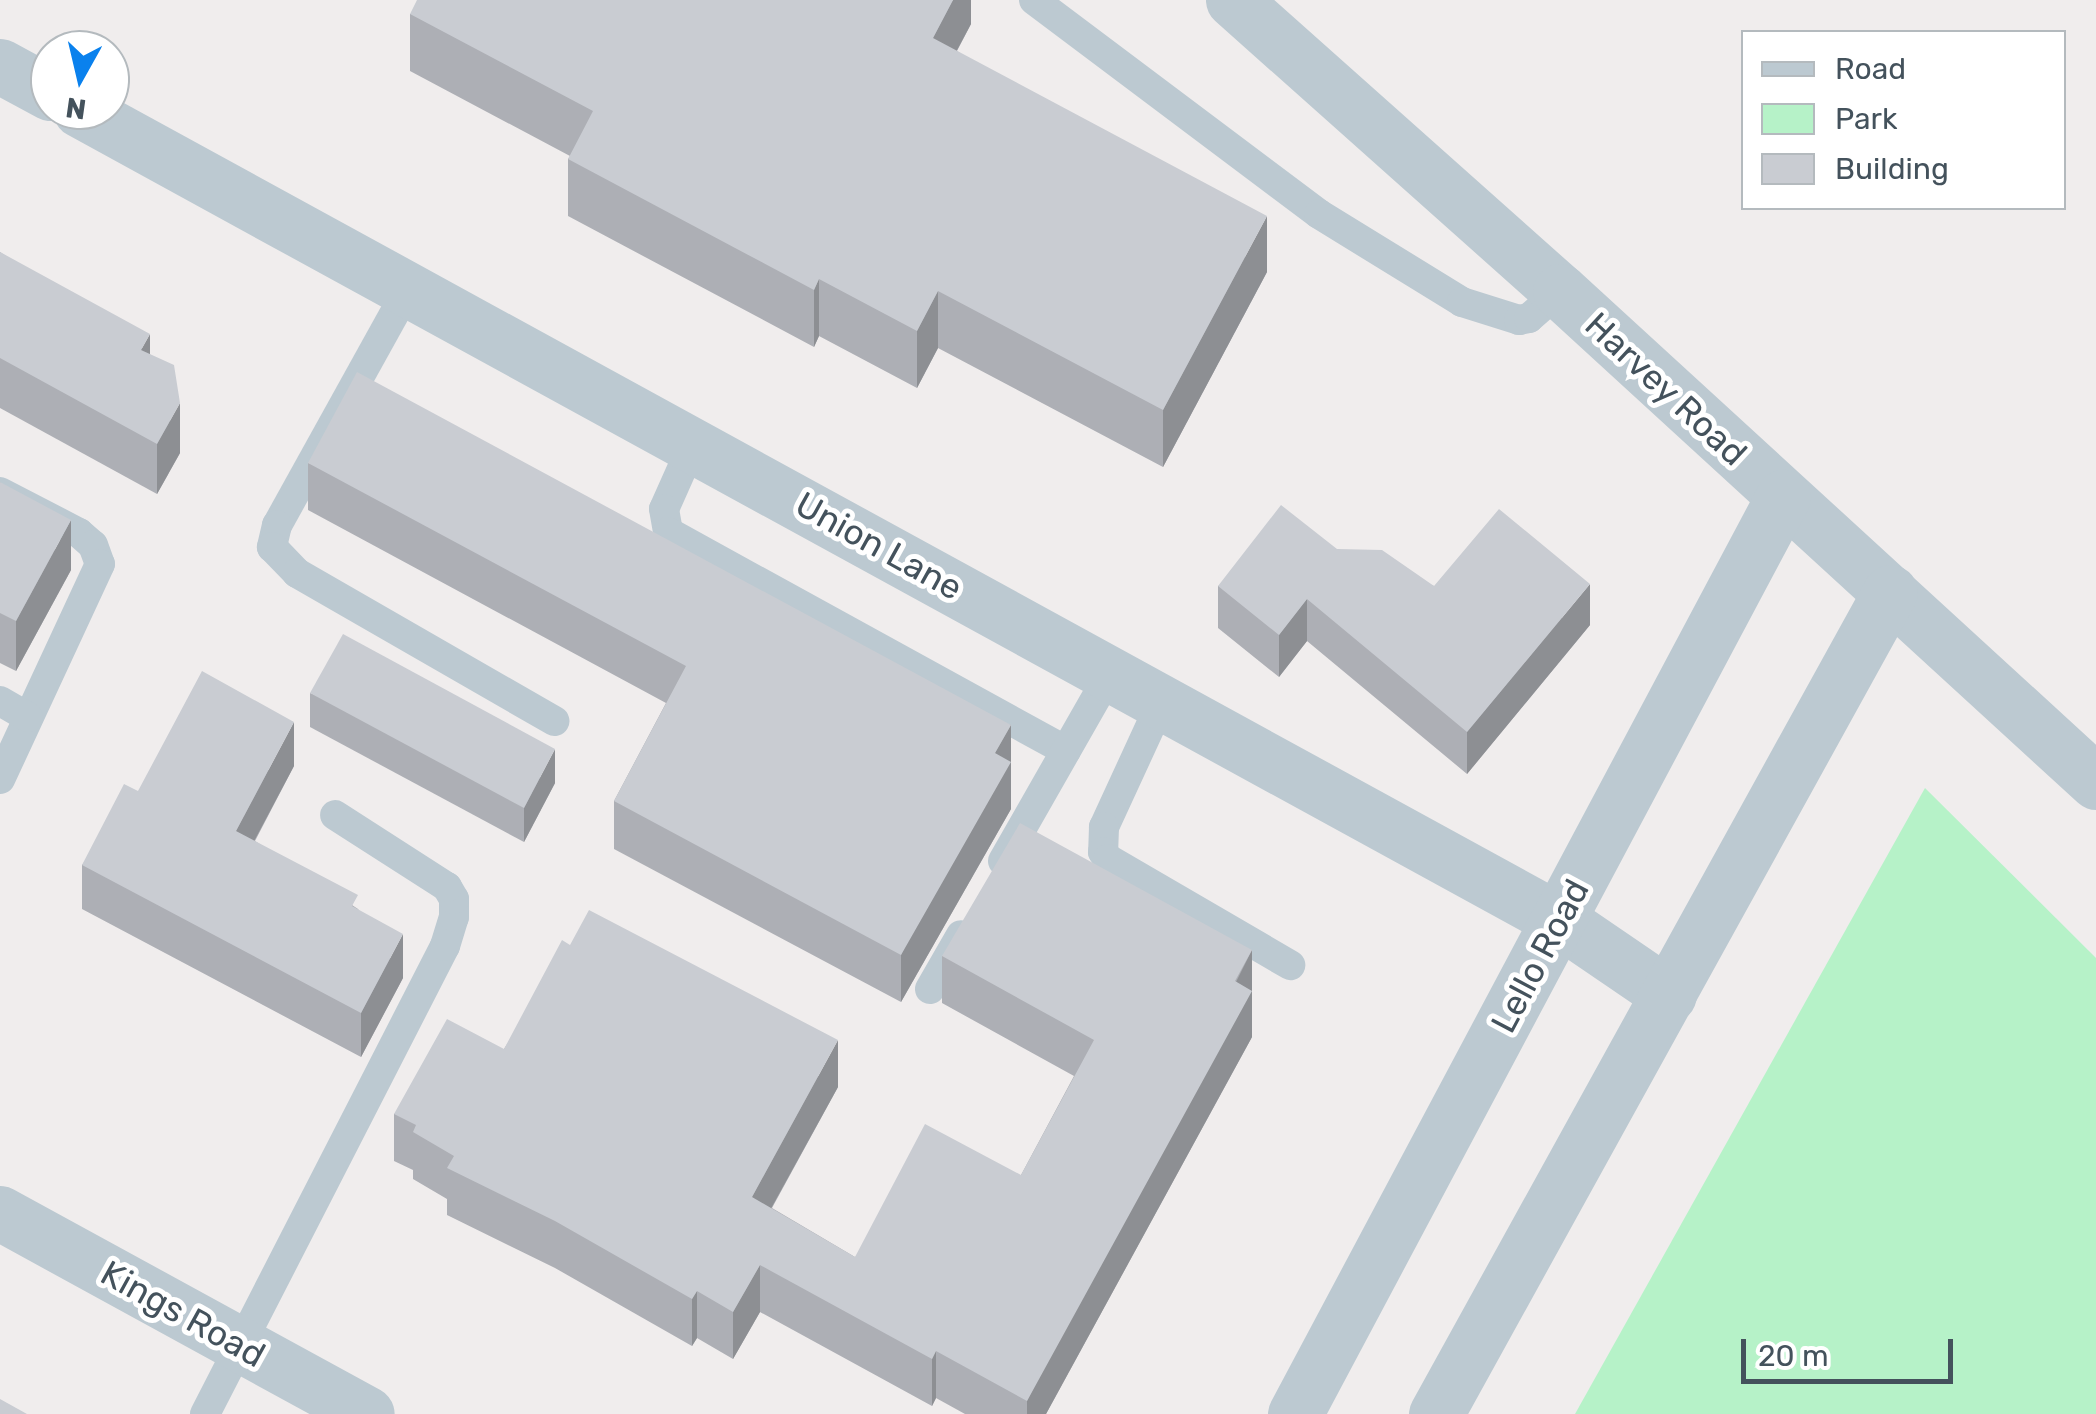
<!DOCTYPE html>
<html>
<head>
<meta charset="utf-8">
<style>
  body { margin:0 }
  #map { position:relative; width:2096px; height:1414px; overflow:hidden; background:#f0eded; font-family:Rubik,sans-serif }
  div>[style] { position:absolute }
  .green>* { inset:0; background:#b6f2c8 }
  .lane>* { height:30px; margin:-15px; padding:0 15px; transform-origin:15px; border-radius:15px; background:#bcc9d1 }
  .street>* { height:55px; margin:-27.5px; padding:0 27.5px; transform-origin:27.5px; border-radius:27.5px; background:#bcc9d1 }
  .wall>* { inset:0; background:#adafb5 }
  .shaded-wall>* { inset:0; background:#8d8f93 }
  .building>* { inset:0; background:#c9ccd2 }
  span { translate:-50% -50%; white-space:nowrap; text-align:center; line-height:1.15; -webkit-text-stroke:10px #fff; paint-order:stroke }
  .street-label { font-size:35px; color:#44525c }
  .legend { position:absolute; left:1741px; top:30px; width:325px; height:180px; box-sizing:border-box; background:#fff; border:2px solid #b4babe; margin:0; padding:12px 18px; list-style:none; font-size:30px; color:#44525c }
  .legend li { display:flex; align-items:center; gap:20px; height:50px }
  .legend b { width:50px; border:2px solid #b4babe }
  .north { position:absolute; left:30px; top:30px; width:100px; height:100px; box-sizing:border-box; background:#fff; border:2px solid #b4babe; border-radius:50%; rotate:188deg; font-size:28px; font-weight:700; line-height:40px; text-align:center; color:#44525c }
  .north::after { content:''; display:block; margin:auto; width:35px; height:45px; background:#0a81ed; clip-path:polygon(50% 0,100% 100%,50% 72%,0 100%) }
  .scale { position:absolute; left:1741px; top:1339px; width:212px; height:45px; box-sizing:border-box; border:5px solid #44525c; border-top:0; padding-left:12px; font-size:30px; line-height:35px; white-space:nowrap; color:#44525c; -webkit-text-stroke:8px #fff; paint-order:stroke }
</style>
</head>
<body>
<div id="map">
  <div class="green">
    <div style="clip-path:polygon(1925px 788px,2096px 958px,2096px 1414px,1575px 1414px)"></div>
  </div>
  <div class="lane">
    <div style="left:1034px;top:0;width:356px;rotate:36.9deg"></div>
    <div style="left:1319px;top:214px;width:168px;rotate:31.6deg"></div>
    <div style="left:1462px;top:302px;width:60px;rotate:17.5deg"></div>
    <div style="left:1519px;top:320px;width:10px;rotate:-11deg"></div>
    <div style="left:1529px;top:318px;width:41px;rotate:-41.1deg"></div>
    <div style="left:408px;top:289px;width:270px;rotate:119deg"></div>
    <div style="left:277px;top:525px;width:23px;rotate:103deg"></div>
    <div style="left:272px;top:547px;width:36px;rotate:46deg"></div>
    <div style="left:297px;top:573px;width:297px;rotate:29.9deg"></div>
    <div style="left:693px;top:444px;width:71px;rotate:114deg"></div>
    <div style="left:664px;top:509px;width:23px;rotate:80deg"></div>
    <div style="left:668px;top:532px;width:454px;rotate:28.8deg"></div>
    <div style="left:0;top:492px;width:89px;rotate:27.4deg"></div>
    <div style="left:79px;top:533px;width:18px;rotate:41deg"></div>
    <div style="left:93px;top:545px;width:20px;rotate:70deg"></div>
    <div style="left:100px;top:564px;width:237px;rotate:114.9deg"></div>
    <div style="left:0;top:701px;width:32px;rotate:30deg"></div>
    <div style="left:1162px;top:701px;width:139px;rotate:114.7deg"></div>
    <div style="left:1104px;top:827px;width:25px;rotate:92deg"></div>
    <div style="left:1103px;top:852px;width:9px;rotate:54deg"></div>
    <div style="left:1108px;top:859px;width:211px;rotate:30.2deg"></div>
    <div style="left:1003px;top:861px;width:218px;rotate:-60.3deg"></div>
    <div style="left:930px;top:989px;width:62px;rotate:-60.1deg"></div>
    <div style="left:205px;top:1414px;width:526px;rotate:-62.85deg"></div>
    <div style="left:445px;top:946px;width:30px;rotate:-73deg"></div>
    <div style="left:454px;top:917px;width:18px;rotate:-90deg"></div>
    <div style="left:454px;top:899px;width:14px;rotate:-120deg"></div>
    <div style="left:447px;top:887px;width:133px;rotate:-147.3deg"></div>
  </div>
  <div class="street">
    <div style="left:1233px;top:0;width:438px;rotate:41.7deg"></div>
    <div style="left:1560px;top:291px;width:727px;rotate:42.49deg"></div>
    <div style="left:0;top:66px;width:57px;rotate:28.4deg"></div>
    <div style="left:80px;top:110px;width:1686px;rotate:28.71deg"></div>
    <div style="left:1559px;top:920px;width:133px;rotate:34.3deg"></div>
    <div style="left:0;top:1213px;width:418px;rotate:28.7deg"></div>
    <div style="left:1295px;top:1414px;width:1039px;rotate:-61.98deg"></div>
    <div style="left:1436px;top:1414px;width:939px;rotate:-61.09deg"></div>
  </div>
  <div class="wall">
    <div style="clip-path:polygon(971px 0,971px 24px,957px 51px,1267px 272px,1163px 467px,938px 348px,917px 388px,819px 336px,814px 347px,568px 216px,568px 159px,570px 156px,410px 71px,410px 14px)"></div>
    <div style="clip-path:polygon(0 252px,150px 354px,180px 453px,157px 494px,0 408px)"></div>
    <div style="clip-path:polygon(308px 463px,1011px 725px,1011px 809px,901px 1002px,614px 849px,614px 801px,666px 703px,308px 510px)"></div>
    <div style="clip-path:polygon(0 482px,71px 570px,16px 671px,0 663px)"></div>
    <div style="clip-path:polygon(1337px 549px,1434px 586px,1590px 625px,1467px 774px,1307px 641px,1279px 677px,1218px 628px,1218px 586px)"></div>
    <div style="clip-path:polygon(310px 693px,555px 783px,524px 842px,310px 727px)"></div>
    <div style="clip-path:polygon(294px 766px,255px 841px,358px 909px,403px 978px,361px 1057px,82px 909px,82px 865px,138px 791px)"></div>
    <div style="clip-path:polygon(570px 945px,838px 1087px,772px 1208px,855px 1257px,1021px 1175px,1074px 1076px,942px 1003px,942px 956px,1252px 950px,1252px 1037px,1046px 1414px,965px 1414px,936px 1398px,932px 1406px,760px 1312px,733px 1359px,697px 1338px,692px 1346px,555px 1268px,447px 1215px,447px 1199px,413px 1179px,413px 1170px,394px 1161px,394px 1114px,504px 1049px)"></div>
  </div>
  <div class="shaded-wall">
    <div style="clip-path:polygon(953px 0,971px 0,971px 24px,933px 95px,933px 38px)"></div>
    <div style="clip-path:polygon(1267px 216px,1267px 272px,1163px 467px,1163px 410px)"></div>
    <div style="clip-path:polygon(819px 279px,819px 336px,814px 347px,814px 290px)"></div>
    <div style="clip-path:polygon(938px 291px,938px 348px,917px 388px,917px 331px)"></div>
    <div style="clip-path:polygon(150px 334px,150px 384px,141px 350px)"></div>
    <div style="clip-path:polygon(180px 403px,180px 453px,157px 494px,157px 444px)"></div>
    <div style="clip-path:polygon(71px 520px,71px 570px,16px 671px,16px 621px)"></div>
    <div style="clip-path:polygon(1590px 584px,1590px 625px,1467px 774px,1467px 732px)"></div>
    <div style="clip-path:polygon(1307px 599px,1307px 641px,1279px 677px,1279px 635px)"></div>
    <div style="clip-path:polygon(294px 722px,294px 766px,236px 875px,236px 831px)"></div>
    <div style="clip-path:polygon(1011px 725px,1011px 809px,901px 1002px,901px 955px,995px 753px)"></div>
    <div style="clip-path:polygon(555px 749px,555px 783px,524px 842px,524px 808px)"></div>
    <div style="clip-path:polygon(403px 934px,403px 978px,361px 1057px,361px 1013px)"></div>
    <div style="clip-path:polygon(1252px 950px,1252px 1037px,1046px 1414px,1027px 1414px,1027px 1401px)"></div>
    <div style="clip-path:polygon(838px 1040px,838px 1087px,752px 1243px,752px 1197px)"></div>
    <div style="clip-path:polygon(760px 1265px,760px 1312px,733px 1359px,733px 1312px)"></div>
    <div style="clip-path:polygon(697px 1291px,697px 1338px,692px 1346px,692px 1299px)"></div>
    <div style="clip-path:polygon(936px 1351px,936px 1398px,932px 1406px,932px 1359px)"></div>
  </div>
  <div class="building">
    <div style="clip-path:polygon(417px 0,953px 0,933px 38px,1267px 216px,1163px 410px,938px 291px,917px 331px,819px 279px,814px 290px,568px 159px,593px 111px,410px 14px)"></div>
    <div style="clip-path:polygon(0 252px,150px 334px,141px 350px,174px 365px,180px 403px,157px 444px,0 358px)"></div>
    <div style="clip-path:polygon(357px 372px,1011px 725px,995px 753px,1011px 762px,901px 955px,614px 801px,686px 666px,308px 463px)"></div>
    <div style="clip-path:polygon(0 482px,71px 520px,16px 621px,0 613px)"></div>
    <div style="clip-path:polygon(1281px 505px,1337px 549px,1382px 550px,1434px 586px,1499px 509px,1590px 584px,1467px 732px,1307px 599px,1279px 635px,1218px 586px)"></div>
    <div style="clip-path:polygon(343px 634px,555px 749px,524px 808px,310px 693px)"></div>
    <div style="clip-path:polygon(202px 671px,294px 722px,236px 831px,358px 895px,352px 906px,403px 934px,361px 1013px,82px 865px,124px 784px,138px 791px)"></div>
    <div style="clip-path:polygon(1020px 823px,1252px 950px,1235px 981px,1252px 991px,1027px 1401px,936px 1351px,932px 1359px,760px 1265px,733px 1312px,697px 1291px,692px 1299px,555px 1221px,447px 1168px,454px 1156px,413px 1132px,416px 1125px,394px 1114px,447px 1019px,504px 1049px,562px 940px,570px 945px,589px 910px,838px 1040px,752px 1197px,855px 1257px,925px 1124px,1021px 1175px,1094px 1040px,942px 956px)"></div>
    <div style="clip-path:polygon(0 1399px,27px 1414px,0 1414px)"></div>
  </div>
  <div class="street-label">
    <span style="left:1666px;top:389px;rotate:43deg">Harvey Road</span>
    <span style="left:879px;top:546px;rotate:29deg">Union Lane</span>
    <span style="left:1540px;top:956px;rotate:-62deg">Lello Road</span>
    <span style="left:183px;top:1314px;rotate:29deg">Kings Road</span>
  </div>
  <ul class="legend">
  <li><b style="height:12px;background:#bcc9d1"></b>Road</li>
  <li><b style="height:28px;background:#b6f2c8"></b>Park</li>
  <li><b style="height:28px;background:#c9ccd2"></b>Building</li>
  </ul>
  <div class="north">N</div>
  <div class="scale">20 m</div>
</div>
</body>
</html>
